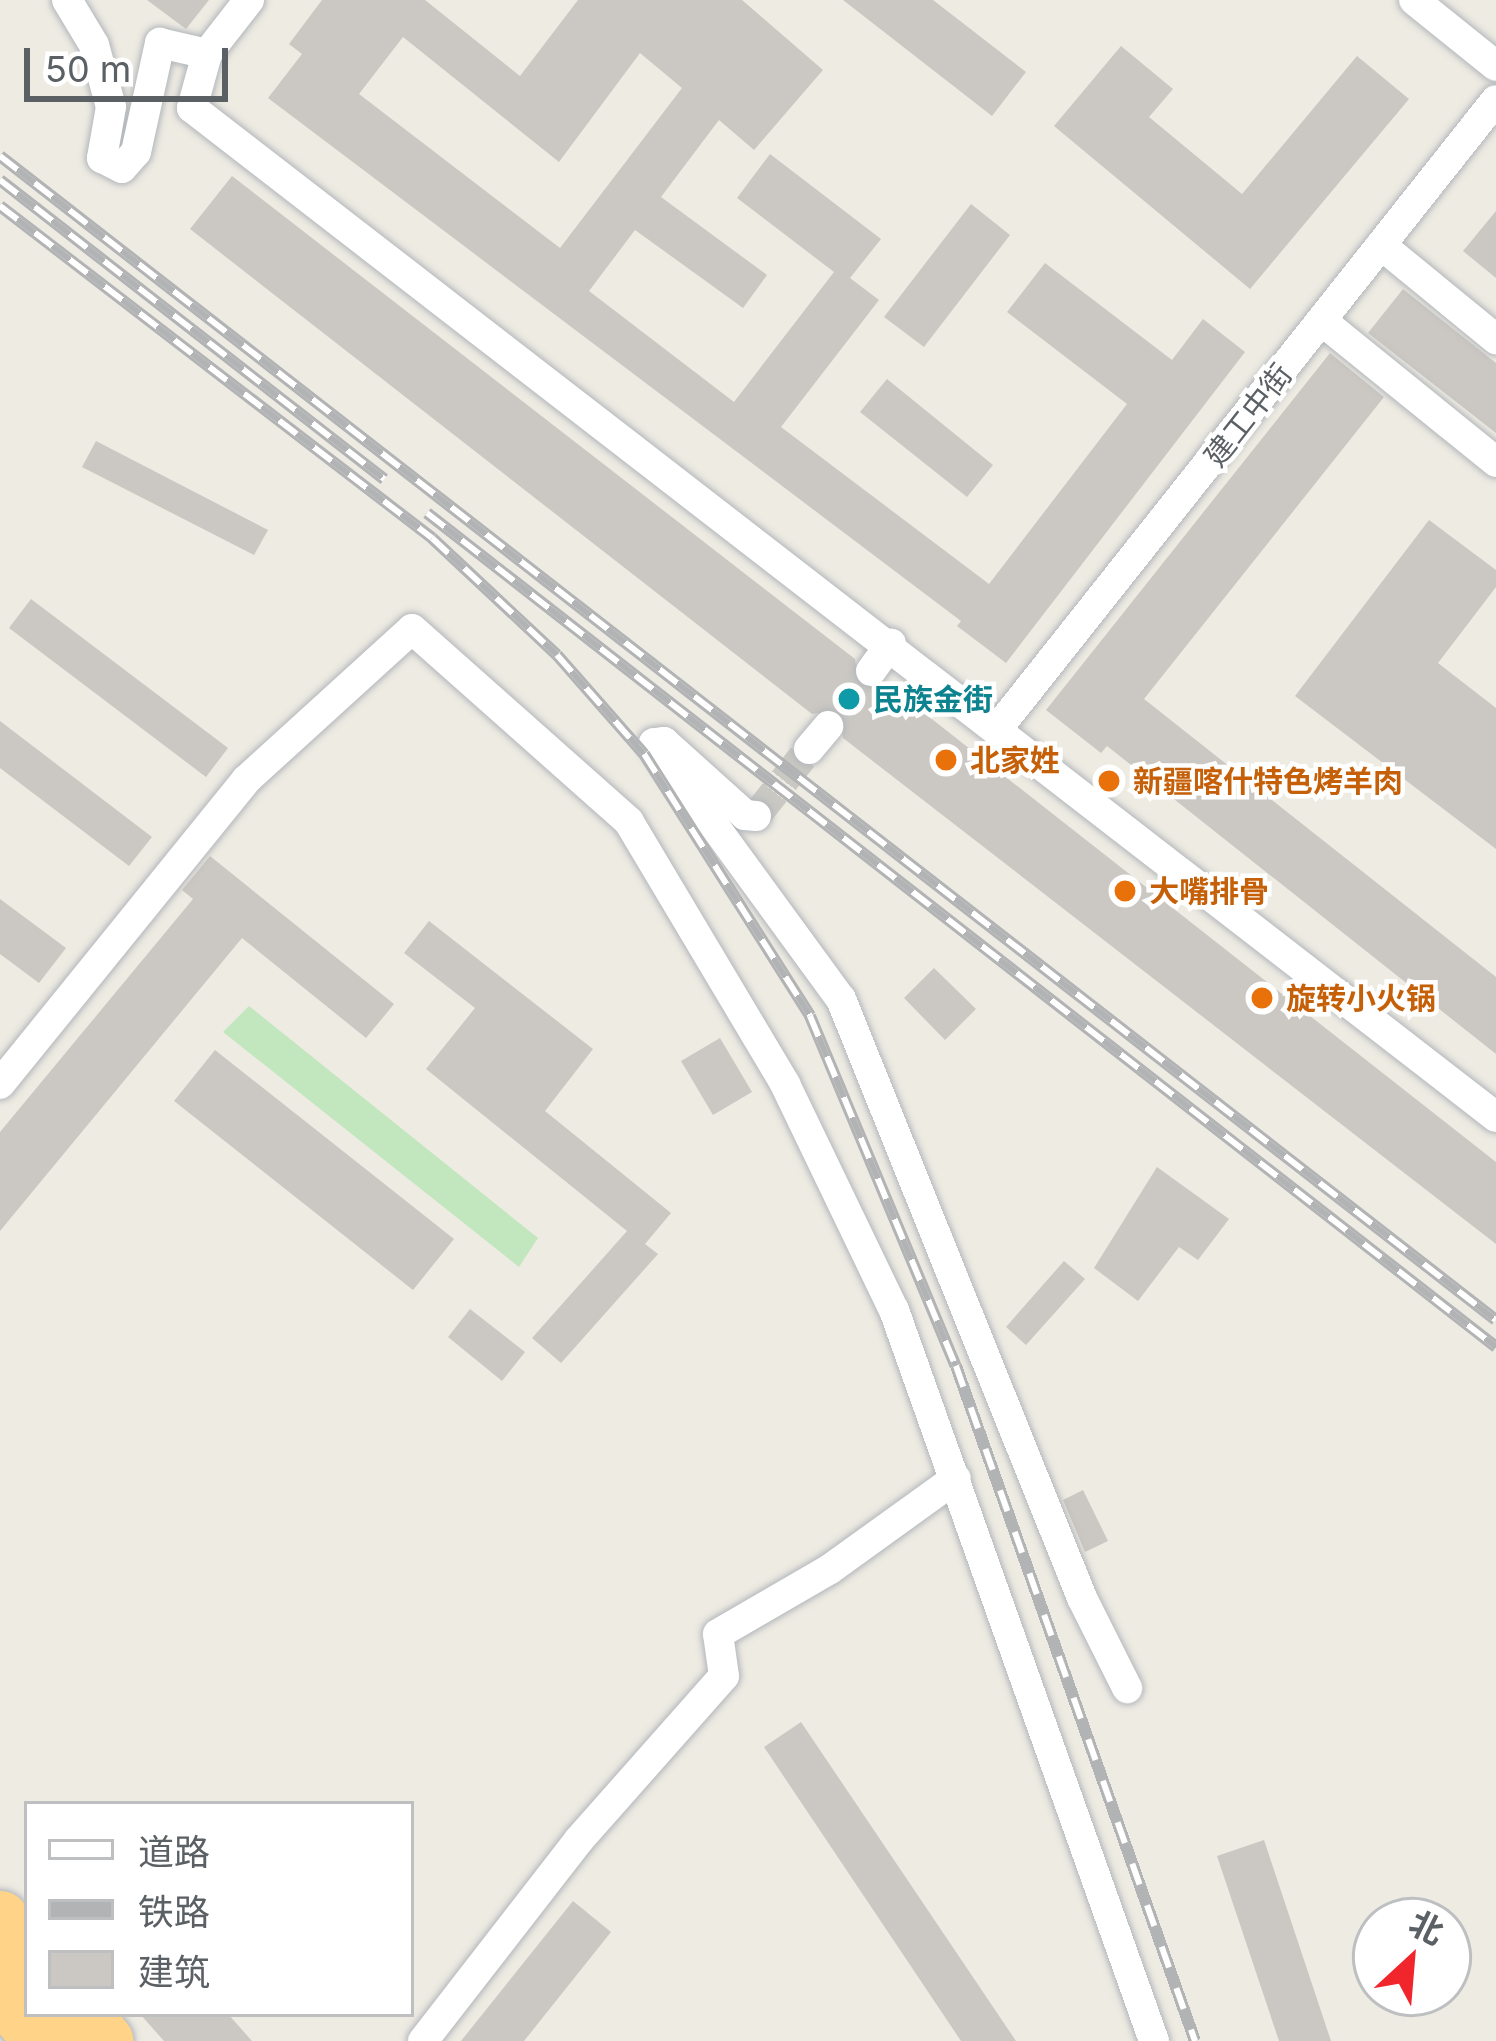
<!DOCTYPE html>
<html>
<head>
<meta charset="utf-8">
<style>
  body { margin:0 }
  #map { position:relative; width:1496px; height:2041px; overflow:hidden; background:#eeebe3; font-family:Inter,"Noto Sans SC",sans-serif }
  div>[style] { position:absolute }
  .green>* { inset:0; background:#c2e7be }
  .building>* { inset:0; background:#cbc7c2 }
  .street-tunnel>* { height:30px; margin-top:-15px; transform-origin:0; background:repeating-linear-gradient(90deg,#c9c8c3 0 30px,transparent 0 45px) }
  .roads { filter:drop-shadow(0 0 3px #b3b7bb) drop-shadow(0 0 3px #b3b7bb) }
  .street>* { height:30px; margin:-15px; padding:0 15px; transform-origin:15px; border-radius:15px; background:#fff }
  .highway>* { height:57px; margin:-28.5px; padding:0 28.5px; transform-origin:28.5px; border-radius:28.5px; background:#ffd489 }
  .rail>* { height:12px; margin-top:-6px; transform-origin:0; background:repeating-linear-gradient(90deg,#fff 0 22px,#b2b3b4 0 44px); box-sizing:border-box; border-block:3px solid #b2b3b4 }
  .dots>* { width:33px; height:33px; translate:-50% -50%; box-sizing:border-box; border:6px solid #fff; border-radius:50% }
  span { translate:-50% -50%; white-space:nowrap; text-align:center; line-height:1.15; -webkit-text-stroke:9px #fff; paint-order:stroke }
  .street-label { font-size:30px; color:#5b6064 }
  .culture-label { font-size:30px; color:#0d838f; font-weight:700 }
  .left { translate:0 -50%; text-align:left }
  .food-label { font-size:30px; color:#c56008; font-weight:700 }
  .legend { position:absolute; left:24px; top:1801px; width:390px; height:216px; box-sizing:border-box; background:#fff; border:3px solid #bdbfc1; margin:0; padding:15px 21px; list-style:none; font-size:36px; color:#5b6064 }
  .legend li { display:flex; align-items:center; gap:24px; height:60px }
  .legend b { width:60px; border:3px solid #bdbfc1 }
  .north { position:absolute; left:1352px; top:1897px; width:120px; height:120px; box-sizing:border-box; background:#fff; border:3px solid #bdbfc1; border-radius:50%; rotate:26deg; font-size:33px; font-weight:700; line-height:48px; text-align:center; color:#5b6064 }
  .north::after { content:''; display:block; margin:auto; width:42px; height:54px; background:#f1262d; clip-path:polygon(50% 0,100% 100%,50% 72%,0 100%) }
  .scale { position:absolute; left:24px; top:48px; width:204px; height:54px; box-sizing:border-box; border:6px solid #5b6064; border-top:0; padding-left:15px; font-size:36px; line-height:42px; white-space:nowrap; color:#5b6064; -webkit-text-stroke:9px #fff; paint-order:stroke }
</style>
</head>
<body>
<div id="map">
  <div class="green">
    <div style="clip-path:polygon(249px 1006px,538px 1238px,519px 1267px,223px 1032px)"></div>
  </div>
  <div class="building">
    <div style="clip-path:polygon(147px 0,209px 0,186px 29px)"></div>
    <div style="clip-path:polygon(evenodd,322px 0,425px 0,520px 76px,578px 0,742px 0,823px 70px,754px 150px,719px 120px,661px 197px,767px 275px,743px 308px,635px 230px,589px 291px,734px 402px,834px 272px,737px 198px,770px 154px,881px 239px,850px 278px,879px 300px,781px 427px,989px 584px,1127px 404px,1007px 312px,1045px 263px,1172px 360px,1203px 319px,1245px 352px,1006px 663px,957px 626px,961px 621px,268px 98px,302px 54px,289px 44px,322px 0,403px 37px,559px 162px,640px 53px,682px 88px,560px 248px,359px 94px,403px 37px)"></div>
    <div style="clip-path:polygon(843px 0,933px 0,1026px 72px,992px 116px)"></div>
    <div style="clip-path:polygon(1121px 46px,1173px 89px,1149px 117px,1242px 194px,1357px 56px,1409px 99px,1250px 289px,1054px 126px)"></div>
    <div style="clip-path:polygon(232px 176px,855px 659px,859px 686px,886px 683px,1496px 1162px,1496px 1244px,843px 738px,839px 710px,812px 714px,190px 229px)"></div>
    <div style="clip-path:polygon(971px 204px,1010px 235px,924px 347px,884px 317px)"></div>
    <div style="clip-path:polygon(1496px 211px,1496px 278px,1463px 251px)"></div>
    <div style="clip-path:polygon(1403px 289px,1496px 363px,1496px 433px,1368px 333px)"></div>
    <div style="clip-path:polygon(1330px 353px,1384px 397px,1144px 699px,1496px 977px,1496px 1054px,1107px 746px,1101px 753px,1046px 710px)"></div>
    <div style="clip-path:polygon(887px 379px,993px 465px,967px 497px,860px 412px)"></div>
    <div style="clip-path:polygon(96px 441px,268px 530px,254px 555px,82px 467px)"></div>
    <div style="clip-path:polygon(1429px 520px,1496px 570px,1496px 587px,1438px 663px,1496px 708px,1496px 849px,1295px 696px)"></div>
    <div style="clip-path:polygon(31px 599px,228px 748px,206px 777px,9px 628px)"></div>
    <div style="clip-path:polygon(0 721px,152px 837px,129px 866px,0 768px)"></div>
    <div style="clip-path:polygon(210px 856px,394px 1004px,366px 1038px,242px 938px,0 1231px,0 1132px,193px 899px,182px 890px)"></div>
    <div style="clip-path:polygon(0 899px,66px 948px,39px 983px,0 954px)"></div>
    <div style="clip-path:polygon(429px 921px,593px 1049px,545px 1111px,671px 1213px,645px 1244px,658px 1254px,561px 1363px,532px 1338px,627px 1231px,426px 1069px,475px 1008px,404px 953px)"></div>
    <div style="clip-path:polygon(934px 968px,976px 1009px,945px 1040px,904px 998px)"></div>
    <div style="clip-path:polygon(720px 1038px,752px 1092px,713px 1115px,681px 1061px)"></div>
    <div style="clip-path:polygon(215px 1050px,454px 1239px,413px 1290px,174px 1101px)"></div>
    <div style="clip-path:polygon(1157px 1167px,1229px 1219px,1198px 1260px,1179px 1247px,1138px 1301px,1094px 1268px)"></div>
    <div style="clip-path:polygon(1064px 1261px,1085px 1279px,1026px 1345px,1006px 1327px)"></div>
    <div style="clip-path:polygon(470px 1309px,525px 1352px,502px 1381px,448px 1337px)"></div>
    <div style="clip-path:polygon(1083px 1490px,1108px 1541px,1085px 1552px,1063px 1500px)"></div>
    <div style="clip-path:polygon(801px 1722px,1016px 2041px,961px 2041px,764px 1747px)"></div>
    <div style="clip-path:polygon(1264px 1840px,1331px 2041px,1279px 2041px,1217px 1856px)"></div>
    <div style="clip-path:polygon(573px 1901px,611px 1932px,524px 2041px,461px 2041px)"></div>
    <div style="clip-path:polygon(140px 2014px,228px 2014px,252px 2041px,164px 2041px)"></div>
  </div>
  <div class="street-tunnel">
    <div style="left:828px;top:726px;width:70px;rotate:-52deg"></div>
    <div style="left:756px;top:816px;width:85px;rotate:-51.7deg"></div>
  </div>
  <div class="roads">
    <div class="street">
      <div style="left:67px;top:0;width:52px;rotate:59deg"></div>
      <div style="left:94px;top:45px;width:64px;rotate:74.7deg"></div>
      <div style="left:111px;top:107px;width:52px;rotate:100deg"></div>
      <div style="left:102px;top:158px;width:22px;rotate:27deg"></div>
      <div style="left:122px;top:168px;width:21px;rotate:-49deg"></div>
      <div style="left:136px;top:152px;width:112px;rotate:-77.6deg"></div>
      <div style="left:160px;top:43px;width:48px;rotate:13.2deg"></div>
      <div style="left:249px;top:0;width:68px;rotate:127.9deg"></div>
      <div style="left:207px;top:54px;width:56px;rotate:105.5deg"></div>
      <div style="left:192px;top:108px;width:1649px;rotate:37.73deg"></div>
      <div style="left:1414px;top:0;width:105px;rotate:38.8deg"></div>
      <div style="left:1381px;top:245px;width:149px;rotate:39.3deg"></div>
      <div style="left:1322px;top:321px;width:224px;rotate:39deg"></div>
      <div style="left:871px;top:671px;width:34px;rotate:-54deg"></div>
      <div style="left:998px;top:728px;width:801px;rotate:-51.59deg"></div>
      <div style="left:809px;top:749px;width:30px;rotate:-50deg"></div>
      <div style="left:756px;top:816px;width:11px;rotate:-175deg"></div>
      <div style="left:745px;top:815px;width:109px;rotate:-138deg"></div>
      <div style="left:664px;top:742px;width:10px;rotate:174deg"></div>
      <div style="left:654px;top:743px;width:317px;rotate:53.9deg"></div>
      <div style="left:841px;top:999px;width:646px;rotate:68.08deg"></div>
      <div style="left:1082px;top:1598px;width:101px;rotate:63.4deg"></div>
      <div style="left:0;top:1084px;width:391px;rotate:-51deg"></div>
      <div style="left:246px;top:780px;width:224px;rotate:-42.3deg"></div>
      <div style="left:412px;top:629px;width:290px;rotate:41.6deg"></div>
      <div style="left:629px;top:822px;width:305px;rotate:59.2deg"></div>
      <div style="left:785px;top:1084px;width:251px;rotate:64.3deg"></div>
      <div style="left:894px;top:1310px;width:776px;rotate:70.42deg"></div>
      <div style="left:423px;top:2041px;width:253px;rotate:-52.2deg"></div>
      <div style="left:578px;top:1841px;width:220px;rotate:-48.5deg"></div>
      <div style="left:724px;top:1676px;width:42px;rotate:-98.1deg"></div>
      <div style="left:718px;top:1634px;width:129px;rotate:-30.1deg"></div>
      <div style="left:830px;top:1569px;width:155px;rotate:-35.8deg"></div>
    </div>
    <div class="highway">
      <div style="left:0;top:1919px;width:41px;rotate:48.9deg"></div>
      <div style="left:0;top:1991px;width:66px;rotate:49.3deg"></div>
      <div style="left:82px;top:2014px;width:35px;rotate:50deg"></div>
    </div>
  </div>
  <div class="rail">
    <div style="left:0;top:156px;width:1895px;rotate:37.89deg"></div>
    <div style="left:0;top:180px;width:487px;rotate:37.9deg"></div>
    <div style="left:0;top:206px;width:545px;rotate:37.54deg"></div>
    <div style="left:432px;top:538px;width:171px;rotate:43.1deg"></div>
    <div style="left:557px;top:655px;width:132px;rotate:48.7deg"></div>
    <div style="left:644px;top:754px;width:310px;rotate:57.6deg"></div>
    <div style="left:810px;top:1016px;width:379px;rotate:67.4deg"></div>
    <div style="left:956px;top:1366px;width:716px;rotate:70.5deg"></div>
    <div style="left:427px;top:513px;width:1356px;rotate:37.96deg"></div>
  </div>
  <div class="dots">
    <div style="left:849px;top:699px;background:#0f9aa8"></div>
    <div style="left:946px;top:760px;background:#e8710a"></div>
    <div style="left:1109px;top:781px;background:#e8710a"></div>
    <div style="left:1125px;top:891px;background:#e8710a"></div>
    <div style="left:1262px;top:998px;background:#e8710a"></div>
  </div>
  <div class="street-label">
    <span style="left:1248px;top:415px;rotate:-52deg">建工中街</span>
  </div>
  <div class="culture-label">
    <span class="left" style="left:873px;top:699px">民族金街</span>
  </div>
  <div class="food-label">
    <span class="left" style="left:970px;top:760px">北家姓</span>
    <span class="left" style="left:1133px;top:781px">新疆喀什特色烤羊肉</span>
    <span class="left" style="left:1149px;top:891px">大嘴排骨</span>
    <span class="left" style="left:1286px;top:998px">旋转小火锅</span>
  </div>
  <ul class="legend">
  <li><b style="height:15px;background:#fff"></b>道路</li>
  <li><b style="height:15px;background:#b2b3b4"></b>铁路</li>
  <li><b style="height:33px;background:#cbc7c2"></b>建筑</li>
  </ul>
  <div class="north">北</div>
  <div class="scale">50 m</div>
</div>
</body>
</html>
